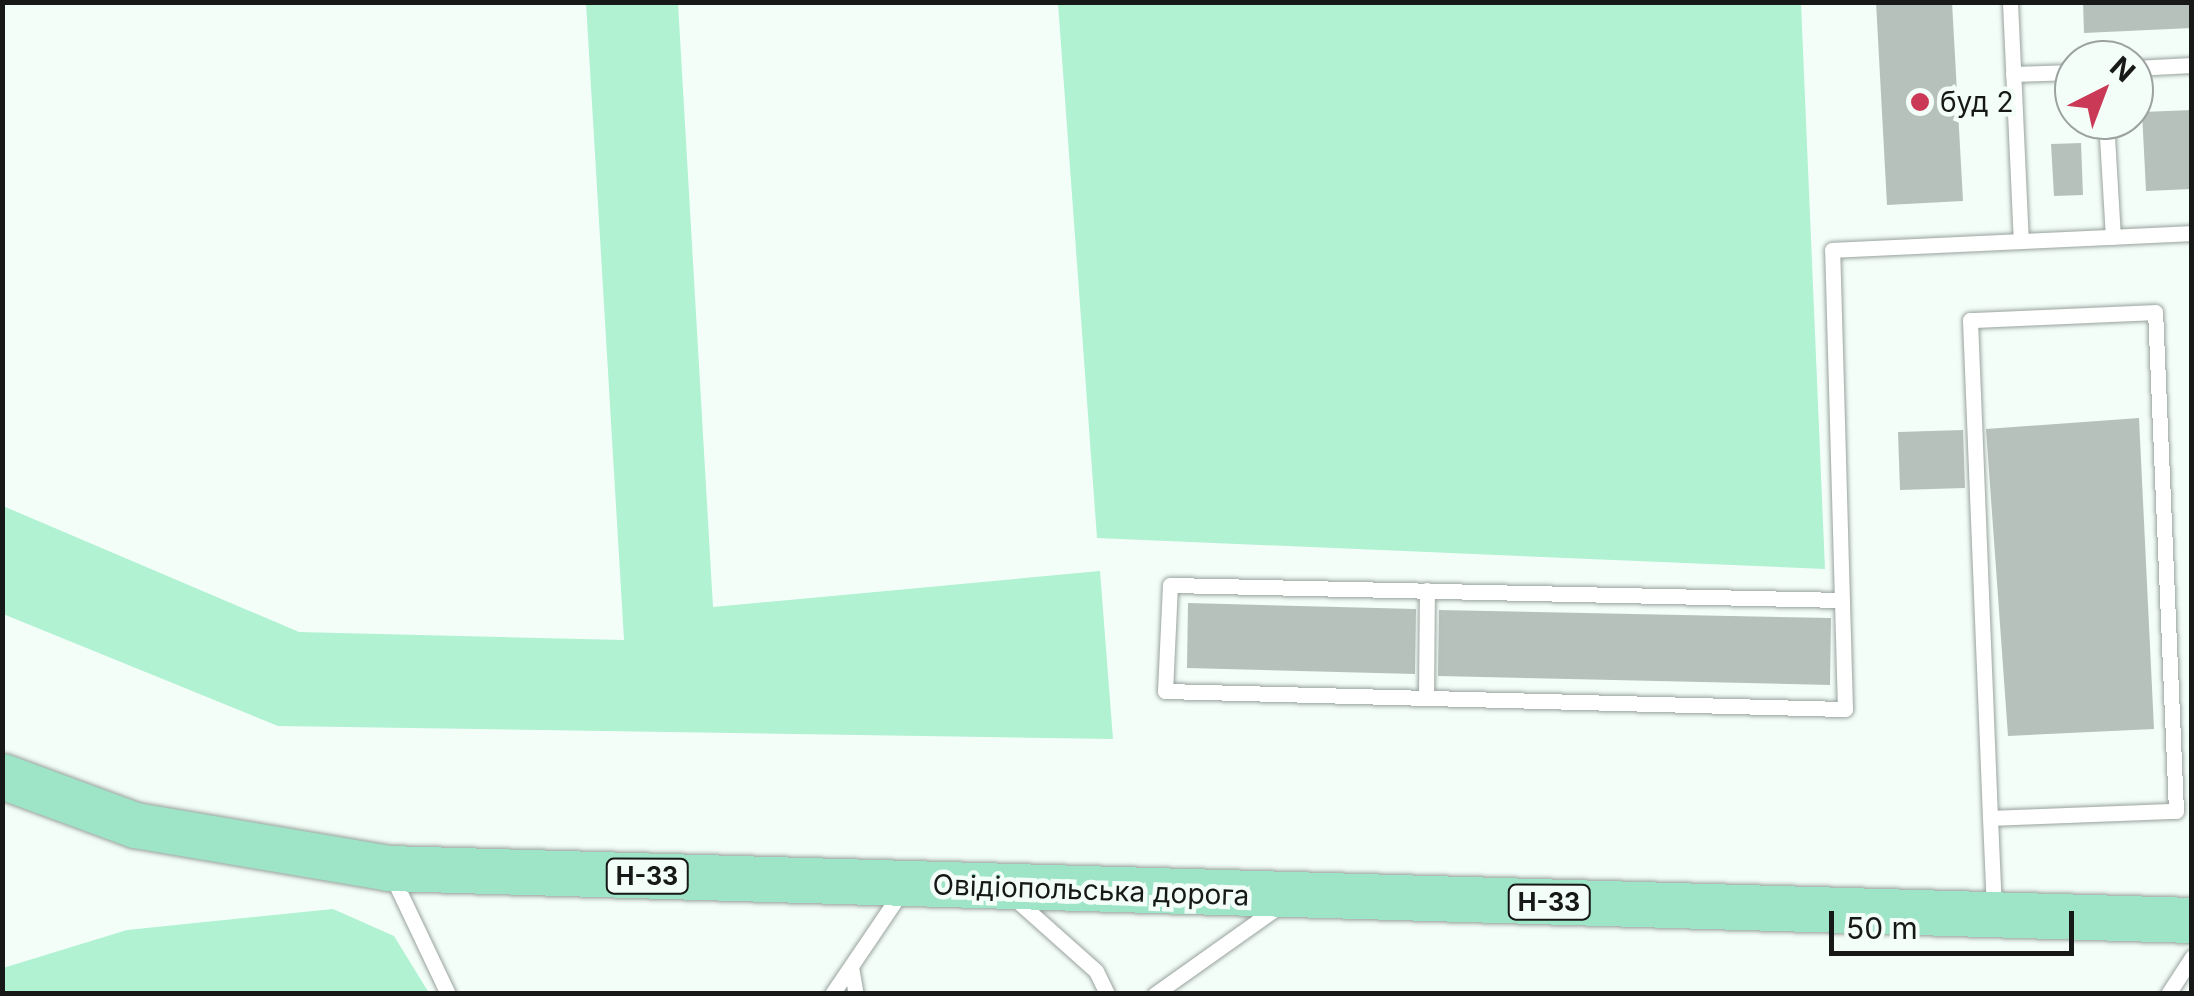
<!DOCTYPE html>
<html>
<head>
<meta charset="utf-8">
<style>
  body { margin:0 }
  #map { position:relative; width:2194px; height:996px; overflow:hidden; background:#f4fef9; font-family:Inter,sans-serif }
  div>[style] { position:absolute }
  .green>* { inset:0; background:#b1f2d3 }
  .building>* { inset:0; background:#b7c1bc }
  .roads { filter:drop-shadow(0 0 2px #99a29d) drop-shadow(0 0 2px #99a29d) }
  .service>* { height:15px; margin:-7.5px; padding:0 7.5px; transform-origin:7.5px; border-radius:7.5px; background:#fff }
  .primary>* { height:45px; margin:-22.5px; padding:0 22.5px; transform-origin:22.5px; border-radius:22.5px; background:#9ee4c7 }
  .dots>* { width:28px; height:28px; translate:-50% -50%; box-sizing:border-box; border:5px solid #f4fef9; border-radius:50% }
  span { translate:-50% -50%; white-space:nowrap; text-align:center; line-height:1.15; -webkit-text-stroke:9px #f4fef9; paint-order:stroke }
  .shield-label span { padding:2px 8px; background:#f4fef9; border:2px solid; border-radius:8px; -webkit-text-stroke-width:0 }
  .shield-label { font-size:25px; color:#161917; font-weight:700 }
  .poi-label { font-size:28px; color:#161917 }
  .left { translate:0 -50%; text-align:left }
  .street-label { font-size:28px; color:#161917 }
  .frame { position:absolute; inset:0; border:5px solid #161917; pointer-events:none }
  .north { position:absolute; left:2054px; top:40px; width:100px; height:100px; box-sizing:border-box; background:#f4fef9; border:2px solid #9ba29f; border-radius:50%; rotate:42deg; font-size:28px; font-weight:700; line-height:40px; text-align:center; color:#161917 }
  .north::after { content:''; display:block; margin:auto; width:35px; height:45px; background:#ca3a57; clip-path:polygon(50% 0,100% 100%,50% 72%,0 100%) }
  .scale { position:absolute; left:1829px; top:911px; width:245px; height:45px; box-sizing:border-box; border:5px solid #161917; border-top:0; padding-left:12px; font-size:30px; line-height:35px; white-space:nowrap; color:#161917; -webkit-text-stroke:8px #f4fef9; paint-order:stroke }
</style>
</head>
<body>
<div id="map">
  <div class="green">
    <div style="clip-path:polygon(586px 3px,678px 3px,713px 607px,1100px 571px,1113px 739px,278px 726px,3px 614px,3px 506px,299px 632px,624px 640px)"></div>
    <div style="clip-path:polygon(1058px 3px,1801px 3px,1825px 569px,1097px 538px)"></div>
    <div style="clip-path:polygon(333px 909px,394px 936px,429px 993px,3px 993px,3px 968px,127px 930px)"></div>
  </div>
  <div class="building">
    <div style="clip-path:polygon(1876px 2px,1952px 2px,1963px 201px,1887px 205px)"></div>
    <div style="clip-path:polygon(2083px 2px,2192px 2px,2192px 28px,2084px 33px)"></div>
    <div style="clip-path:polygon(2192px 110px,2192px 189px,2146px 191px,2142px 112px)"></div>
    <div style="clip-path:polygon(2081px 143px,2083px 195px,2054px 196px,2051px 144px)"></div>
    <div style="clip-path:polygon(2139px 418px,2154px 729px,2008px 736px,1986px 429px)"></div>
    <div style="clip-path:polygon(1963px 430px,1965px 488px,1900px 490px,1898px 432px)"></div>
    <div style="clip-path:polygon(1188px 603px,1416px 609px,1415px 674px,1187px 668px)"></div>
    <div style="clip-path:polygon(1439px 610px,1831px 618px,1830px 685px,1438px 676px)"></div>
  </div>
  <div class="roads">
    <div class="service">
      <div style="left:2010px;top:2px;width:239px;rotate:87.4deg"></div>
      <div style="left:2134px;top:68px;width:58px;rotate:-3deg"></div>
      <div style="left:2013px;top:74px;width:61px;rotate:-1.9deg"></div>
      <div style="left:2106px;top:120px;width:117px;rotate:86.6deg"></div>
      <div style="left:1842px;top:600px;width:672px;rotate:-178.72deg"></div>
      <div style="left:1170px;top:585px;width:106px;rotate:92.7deg"></div>
      <div style="left:1165px;top:691px;width:680px;rotate:1.52deg"></div>
      <div style="left:1845px;top:709px;width:459px;rotate:-91.6deg"></div>
      <div style="left:1832px;top:250px;width:360px;rotate:-2.7deg"></div>
      <div style="left:1426px;top:698px;width:108px;rotate:-89.5deg"></div>
      <div style="left:1990px;top:818px;width:186px;rotate:-2.2deg"></div>
      <div style="left:2176px;top:811px;width:499px;rotate:-92.4deg"></div>
      <div style="left:2155px;top:312px;width:185px;rotate:177.5deg"></div>
      <div style="left:1970px;top:320px;width:498px;rotate:87.7deg"></div>
      <div style="left:1990px;top:818px;width:92px;rotate:87.5deg"></div>
      <div style="left:392px;top:876px;width:131px;rotate:64.6deg"></div>
      <div style="left:1013px;top:897px;width:111px;rotate:41.7deg"></div>
      <div style="left:1096px;top:971px;width:25px;rotate:64deg"></div>
      <div style="left:851px;top:967px;width:27px;rotate:80deg"></div>
      <div style="left:832px;top:994px;width:127px;rotate:-55.9deg"></div>
      <div style="left:1155px;top:994px;width:151px;rotate:-35.3deg"></div>
      <div style="left:2168px;top:994px;width:44px;rotate:-57deg"></div>
    </div>
    <div class="primary">
      <div style="left:2px;top:776px;width:142px;rotate:20.2deg"></div>
      <div style="left:135px;top:825px;width:257px;rotate:9.6deg"></div>
      <div style="left:388px;top:868px;width:1805px;rotate:1.65deg"></div>
    </div>
  </div>
  <div class="dots">
    <div style="left:1920px;top:102px;background:#ca3a57"></div>
  </div>
  <div class="shield-label">
    <span style="left:647px;top:876px">Н-33</span>
    <span style="left:1549px;top:902px">Н-33</span>
  </div>
  <div class="poi-label">
    <span class="left" style="left:1940px;top:102px">буд 2</span>
  </div>
  <div class="street-label">
    <span style="left:1091px;top:890px;rotate:2deg">Овідіопольська дорога</span>
  </div>
  <div class="frame"></div>
  <div class="north">N</div>
  <div class="scale">50 m</div>
</div>
</body>
</html>
